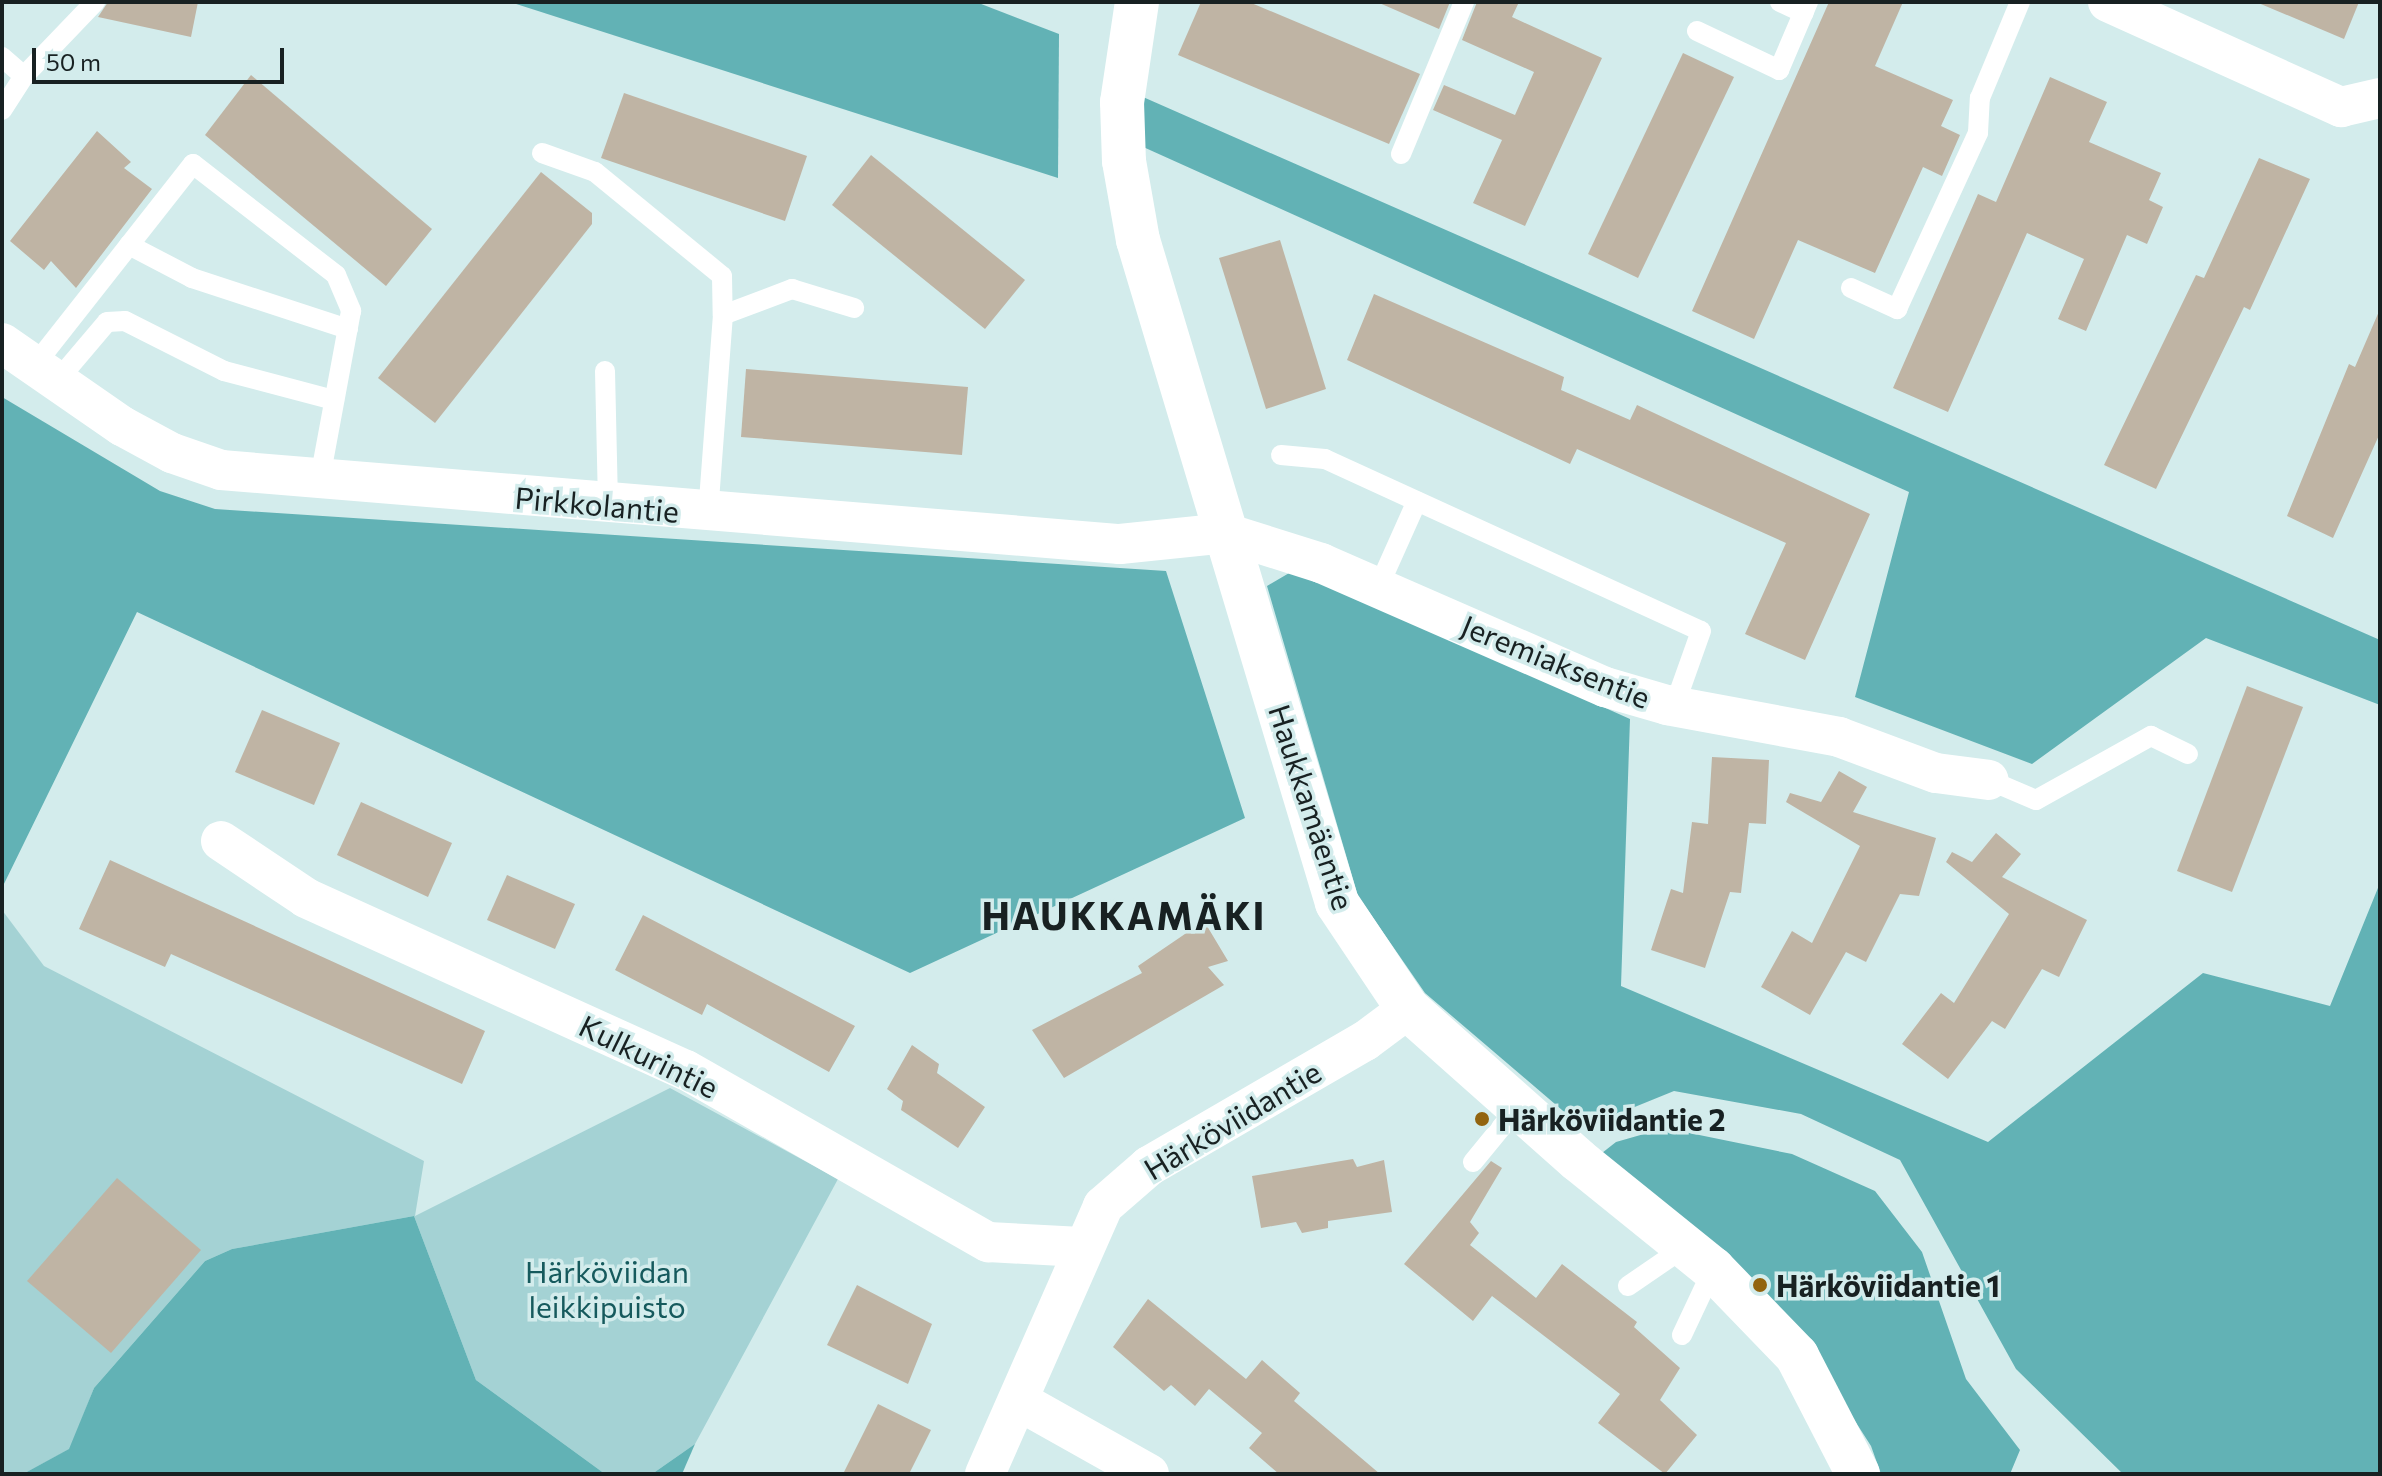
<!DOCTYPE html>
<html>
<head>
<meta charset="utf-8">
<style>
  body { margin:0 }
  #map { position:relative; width:2382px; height:1476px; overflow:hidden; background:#d3ecec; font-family:Commissioner,sans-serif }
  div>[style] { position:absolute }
  .green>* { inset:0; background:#a4d2d4 }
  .forest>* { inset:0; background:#62b2b5 }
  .building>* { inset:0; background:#bfb4a4 }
  .lane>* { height:20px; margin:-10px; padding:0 10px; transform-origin:10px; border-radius:10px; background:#fff }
  .street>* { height:40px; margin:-20px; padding:0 20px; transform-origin:20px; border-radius:20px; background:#fff }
  .secondary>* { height:44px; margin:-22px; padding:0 22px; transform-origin:22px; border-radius:22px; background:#fff }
  .dots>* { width:22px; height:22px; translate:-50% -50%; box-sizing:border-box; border:4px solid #d3ecec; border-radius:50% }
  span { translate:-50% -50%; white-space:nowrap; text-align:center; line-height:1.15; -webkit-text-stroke:7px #d3ecec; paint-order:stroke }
  .street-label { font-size:30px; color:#182122 }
  .poi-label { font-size:30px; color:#182122; font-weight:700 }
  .left { translate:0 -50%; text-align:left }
  .park-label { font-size:30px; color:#165a5d }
  .district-label { font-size:38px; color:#182122; font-weight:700; letter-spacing:2px }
  .frame { position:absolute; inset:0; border:4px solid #182122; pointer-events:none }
  .scale { position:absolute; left:32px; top:48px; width:252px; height:36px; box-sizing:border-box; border:4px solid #182122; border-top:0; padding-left:10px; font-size:24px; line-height:28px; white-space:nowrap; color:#182122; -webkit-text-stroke:6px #d3ecec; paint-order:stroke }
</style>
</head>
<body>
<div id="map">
  <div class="green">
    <div style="clip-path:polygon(2px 910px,44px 966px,424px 1161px,415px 1216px,670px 1088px,838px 1179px,695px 1444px,652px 1474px,605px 1474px,476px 1380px,414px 1216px,232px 1249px,205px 1261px,94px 1388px,70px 1449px,23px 1474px,2px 1474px)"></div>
  </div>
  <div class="forest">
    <div style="clip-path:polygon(510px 2px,976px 2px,1059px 34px,1058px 178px)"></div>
    <div style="clip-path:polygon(1143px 97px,2380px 640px,2380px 705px,2206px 638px,2032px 764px,1855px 697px,1909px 492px,1141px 146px)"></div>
    <div style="clip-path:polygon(2px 397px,160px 491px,215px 509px,1166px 571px,1245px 818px,910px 973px,137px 612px,2px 888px)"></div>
    <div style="clip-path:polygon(1296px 569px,1630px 719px,1621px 986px,1988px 1142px,2203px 973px,2330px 1006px,2380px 883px,2380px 1474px,2123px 1474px,2016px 1369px,1900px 1160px,1801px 1114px,1674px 1091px,1583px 1128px,1425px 993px,1358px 896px,1267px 586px)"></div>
    <div style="clip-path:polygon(1665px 1128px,1792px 1154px,1875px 1191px,1922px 1252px,1966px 1379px,2020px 1450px,2010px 1474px,1881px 1474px,1871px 1446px,1807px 1346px,1602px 1153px,1616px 1142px)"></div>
    <div style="clip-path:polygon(414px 1216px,476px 1380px,605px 1474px,23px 1474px,69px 1449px,94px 1388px,205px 1261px,232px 1249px)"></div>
    <div style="clip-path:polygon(695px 1444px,682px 1474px,652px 1474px)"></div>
  </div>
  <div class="building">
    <div style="clip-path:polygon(108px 2px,198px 2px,191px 37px,98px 17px)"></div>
    <div style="clip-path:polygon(1201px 2px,1249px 2px,1420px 74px,1389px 144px,1178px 55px)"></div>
    <div style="clip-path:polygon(1377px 2px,1450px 2px,1439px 29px)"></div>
    <div style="clip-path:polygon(1477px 2px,1519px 2px,1512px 17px,1602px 58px,1525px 226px,1473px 203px,1502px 140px,1433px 110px,1444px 85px,1515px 115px,1534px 72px,1462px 40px)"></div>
    <div style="clip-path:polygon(1829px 2px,1903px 2px,1875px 66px,1953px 100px,1941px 126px,1960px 135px,1942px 176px,1923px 167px,1875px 273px,1798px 240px,1754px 339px,1692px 311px)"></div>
    <div style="clip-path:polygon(2256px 2px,2359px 2px,2344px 39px)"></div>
    <div style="clip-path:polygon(1683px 53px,1734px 77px,1638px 278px,1588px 254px)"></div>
    <div style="clip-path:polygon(251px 75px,432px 229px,386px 286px,205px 135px)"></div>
    <div style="clip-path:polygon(2050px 77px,2107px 102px,2089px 142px,2161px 173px,2149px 200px,2163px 207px,2147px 244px,2127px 235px,2086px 331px,2058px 319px,2084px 259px,2027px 233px,1948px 412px,1893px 388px,1978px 194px,1996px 202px)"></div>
    <div style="clip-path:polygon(624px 93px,807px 156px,785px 221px,601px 158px)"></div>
    <div style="clip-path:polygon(97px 131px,131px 162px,124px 168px,152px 189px,76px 288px,51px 261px,44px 270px,10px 241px)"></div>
    <div style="clip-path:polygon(871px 155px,1025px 280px,985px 329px,832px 205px)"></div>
    <div style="clip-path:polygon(2259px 158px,2310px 179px,2250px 310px,2244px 307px,2156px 489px,2104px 465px,2196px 275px,2204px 278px)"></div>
    <div style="clip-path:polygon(541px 172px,592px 213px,592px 224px,435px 423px,378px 378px)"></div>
    <div style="clip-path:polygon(1280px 240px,1326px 389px,1266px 409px,1219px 258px)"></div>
    <div style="clip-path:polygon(1374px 294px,1564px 377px,1561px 390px,1630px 420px,1637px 405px,1870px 514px,1805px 660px,1745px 634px,1786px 543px,1577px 449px,1570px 464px,1347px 360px)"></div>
    <div style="clip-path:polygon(2380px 309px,2380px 433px,2333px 538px,2287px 516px,2349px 364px,2355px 367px)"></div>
    <div style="clip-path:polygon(746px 369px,968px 387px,962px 455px,741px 437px)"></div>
    <div style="clip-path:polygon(2247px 686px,2303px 707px,2232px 892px,2177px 871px)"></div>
    <div style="clip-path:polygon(262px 710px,340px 743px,314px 805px,235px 772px)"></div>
    <div style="clip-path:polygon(1712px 757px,1769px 760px,1766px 824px,1749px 823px,1741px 893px,1730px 892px,1705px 968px,1651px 950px,1671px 889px,1683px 893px,1692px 822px,1708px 824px)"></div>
    <div style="clip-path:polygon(1839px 771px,1867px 787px,1853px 812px,1936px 838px,1919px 896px,1900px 894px,1866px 962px,1846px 952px,1810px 1015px,1761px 987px,1792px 931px,1812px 943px,1860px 846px,1786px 802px,1790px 793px,1821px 802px)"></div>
    <div style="clip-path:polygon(361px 802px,452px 843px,428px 897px,337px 855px)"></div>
    <div style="clip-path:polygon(1996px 833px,2021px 854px,2002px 877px,2087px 920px,2059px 977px,2042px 969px,2005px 1029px,1992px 1021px,1948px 1079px,1902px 1044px,1941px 993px,1954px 1003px,2009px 914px,1946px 862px,1952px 852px,1972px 862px)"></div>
    <div style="clip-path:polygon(110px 860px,485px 1031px,462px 1084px,171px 954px,165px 967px,79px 929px)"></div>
    <div style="clip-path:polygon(507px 875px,575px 904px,555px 949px,487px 920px)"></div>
    <div style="clip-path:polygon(643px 915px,855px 1026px,829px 1072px,707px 1004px,702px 1015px,615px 970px)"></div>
    <div style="clip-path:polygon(1204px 921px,1228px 961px,1208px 967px,1224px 985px,1064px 1078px,1032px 1030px,1142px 973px,1138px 966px)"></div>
    <div style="clip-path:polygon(912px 1045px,939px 1064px,937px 1073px,985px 1107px,958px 1148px,901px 1110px,903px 1101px,887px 1089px)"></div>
    <div style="clip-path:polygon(1353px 1159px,1357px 1167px,1384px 1160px,1392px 1212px,1328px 1221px,1328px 1228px,1302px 1233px,1296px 1222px,1261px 1228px,1252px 1176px)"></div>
    <div style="clip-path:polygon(1491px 1161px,1502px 1168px,1470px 1222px,1479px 1233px,1470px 1245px,1536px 1298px,1562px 1264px,1637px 1322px,1634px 1327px,1680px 1368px,1660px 1400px,1697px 1435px,1665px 1474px,1598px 1423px,1620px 1394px,1492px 1296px,1473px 1321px,1404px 1264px)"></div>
    <div style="clip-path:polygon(117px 1178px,201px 1250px,111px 1353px,27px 1281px)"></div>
    <div style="clip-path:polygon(857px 1285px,932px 1324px,908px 1384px,827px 1345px)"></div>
    <div style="clip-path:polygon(1148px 1299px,1246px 1379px,1262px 1360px,1300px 1393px,1294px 1401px,1380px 1474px,1279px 1474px,1249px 1448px,1262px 1433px,1209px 1389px,1195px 1406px,1171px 1385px,1164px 1391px,1113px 1347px)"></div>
    <div style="clip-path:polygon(878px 1404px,931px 1430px,909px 1474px,843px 1474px)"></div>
  </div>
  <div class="lane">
    <div style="left:1780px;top:2px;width:26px;rotate:25deg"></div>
    <div style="left:1697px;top:31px;width:91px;rotate:25.4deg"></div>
    <div style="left:1779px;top:70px;width:74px;rotate:-66.9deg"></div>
    <div style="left:2px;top:57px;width:29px;rotate:41deg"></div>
    <div style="left:2px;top:110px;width:40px;rotate:-57.1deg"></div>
    <div style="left:24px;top:76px;width:103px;rotate:-46.2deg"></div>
    <div style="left:542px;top:153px;width:56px;rotate:19.7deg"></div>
    <div style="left:595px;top:172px;width:164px;rotate:39.3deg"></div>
    <div style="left:722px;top:276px;width:39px;rotate:89deg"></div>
    <div style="left:1401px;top:154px;width:165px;rotate:-67.5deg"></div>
    <div style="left:129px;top:245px;width:71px;rotate:27.6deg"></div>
    <div style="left:192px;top:278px;width:164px;rotate:18.1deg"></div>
    <div style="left:1851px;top:288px;width:51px;rotate:24.5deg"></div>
    <div style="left:1897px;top:309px;width:194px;rotate:-65.3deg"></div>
    <div style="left:1978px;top:133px;width:35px;rotate:-87deg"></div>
    <div style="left:1980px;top:98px;width:104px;rotate:-67.4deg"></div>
    <div style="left:34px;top:366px;width:257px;rotate:-51.8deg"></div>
    <div style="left:193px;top:164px;width:181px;rotate:37.8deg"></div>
    <div style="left:336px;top:275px;width:39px;rotate:67deg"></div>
    <div style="left:351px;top:311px;width:171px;rotate:100.5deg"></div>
    <div style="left:605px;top:371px;width:134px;rotate:88.7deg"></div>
    <div style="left:57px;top:381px;width:77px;rotate:-49.7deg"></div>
    <div style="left:107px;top:322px;width:18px;rotate:-3deg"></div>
    <div style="left:125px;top:321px;width:111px;rotate:26.8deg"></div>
    <div style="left:224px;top:371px;width:114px;rotate:14.8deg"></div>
    <div style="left:1281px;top:455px;width:44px;rotate:5.2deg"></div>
    <div style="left:1325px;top:459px;width:413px;rotate:24.6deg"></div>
    <div style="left:1701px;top:631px;width:81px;rotate:109.6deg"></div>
    <div style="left:708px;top:514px;width:200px;rotate:-85.7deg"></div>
    <div style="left:723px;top:315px;width:74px;rotate:-20.6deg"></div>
    <div style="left:792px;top:289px;width:65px;rotate:17deg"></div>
    <div style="left:1378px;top:588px;width:95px;rotate:-65.9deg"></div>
    <div style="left:1989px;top:780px;width:51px;rotate:23.1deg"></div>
    <div style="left:2036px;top:800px;width:132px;rotate:-29.1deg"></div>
    <div style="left:2151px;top:736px;width:41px;rotate:25.9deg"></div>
    <div style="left:1473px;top:1162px;width:71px;rotate:-50.7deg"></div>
    <div style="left:1628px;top:1286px;width:69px;rotate:-34.4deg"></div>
    <div style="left:1682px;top:1335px;width:73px;rotate:-64.8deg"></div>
  </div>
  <div class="street">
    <div style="left:2108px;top:2px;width:256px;rotate:24.3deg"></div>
    <div style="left:2341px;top:107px;width:40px;rotate:-13deg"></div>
    <div style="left:2px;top:343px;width:146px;rotate:34.7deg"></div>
    <div style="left:122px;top:426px;width:57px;rotate:28.4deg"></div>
    <div style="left:172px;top:453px;width:52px;rotate:19.1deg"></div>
    <div style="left:221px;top:470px;width:902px;rotate:4.71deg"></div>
    <div style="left:1120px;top:544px;width:107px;rotate:-5.9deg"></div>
    <div style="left:1226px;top:533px;width:100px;rotate:17.5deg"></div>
    <div style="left:1321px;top:563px;width:310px;rotate:23.6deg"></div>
    <div style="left:1605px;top:687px;width:65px;rotate:16.2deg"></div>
    <div style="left:1667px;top:705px;width:175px;rotate:10.5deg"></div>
    <div style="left:1839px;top:737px;width:103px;rotate:20.4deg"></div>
    <div style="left:1936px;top:773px;width:53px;rotate:7.5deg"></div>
    <div style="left:221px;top:841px;width:102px;rotate:33.8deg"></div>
    <div style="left:306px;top:898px;width:417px;rotate:24.4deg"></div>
    <div style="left:686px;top:1070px;width:348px;rotate:29.7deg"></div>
    <div style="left:988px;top:1242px;width:93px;rotate:3.1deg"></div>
    <div style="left:1019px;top:1401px;width:149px;rotate:29.3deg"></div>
    <div style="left:985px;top:1474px;width:293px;rotate:-66.2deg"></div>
    <div style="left:1103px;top:1206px;width:61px;rotate:-41deg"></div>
    <div style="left:1149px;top:1166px;width:250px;rotate:-30.1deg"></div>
    <div style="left:1365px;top:1041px;width:54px;rotate:-36.7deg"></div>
  </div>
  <div class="secondary">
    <div style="left:1137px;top:2px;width:101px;rotate:98.5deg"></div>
    <div style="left:1122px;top:102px;width:59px;rotate:88.1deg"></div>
    <div style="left:1124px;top:161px;width:80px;rotate:80deg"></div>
    <div style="left:1138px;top:240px;width:692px;rotate:73.29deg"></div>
    <div style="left:1337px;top:903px;width:128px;rotate:56.2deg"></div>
    <div style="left:1408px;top:1009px;width:227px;rotate:41.6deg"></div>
    <div style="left:1578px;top:1160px;width:174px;rotate:38.9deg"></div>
    <div style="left:1713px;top:1269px;width:121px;rotate:46deg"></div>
    <div style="left:1797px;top:1356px;width:133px;rotate:62.7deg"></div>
  </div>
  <div class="dots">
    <div style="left:1482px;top:1119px;background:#92640f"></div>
    <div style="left:1760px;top:1285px;background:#92640f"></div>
  </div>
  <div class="street-label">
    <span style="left:597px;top:504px;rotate:5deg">Pirkkolantie</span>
    <span style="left:1556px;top:661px;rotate:22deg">Jeremiaksentie</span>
    <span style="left:1312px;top:807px;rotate:72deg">Haukkamäentie</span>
    <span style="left:649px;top:1056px;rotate:26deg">Kulkurintie</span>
    <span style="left:1232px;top:1120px;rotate:-31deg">Härköviidantie</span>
  </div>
  <div class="poi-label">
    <span class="left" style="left:1498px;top:1119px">Härköviidantie 2</span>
    <span class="left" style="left:1776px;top:1285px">Härköviidantie 1</span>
  </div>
  <div class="park-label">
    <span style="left:607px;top:1288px">Härköviidan<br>leikkipuisto</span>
  </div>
  <div class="district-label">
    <span style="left:1124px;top:915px">HAUKKAMÄKI</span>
  </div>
  <div class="frame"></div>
  <div class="scale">50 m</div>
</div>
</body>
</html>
